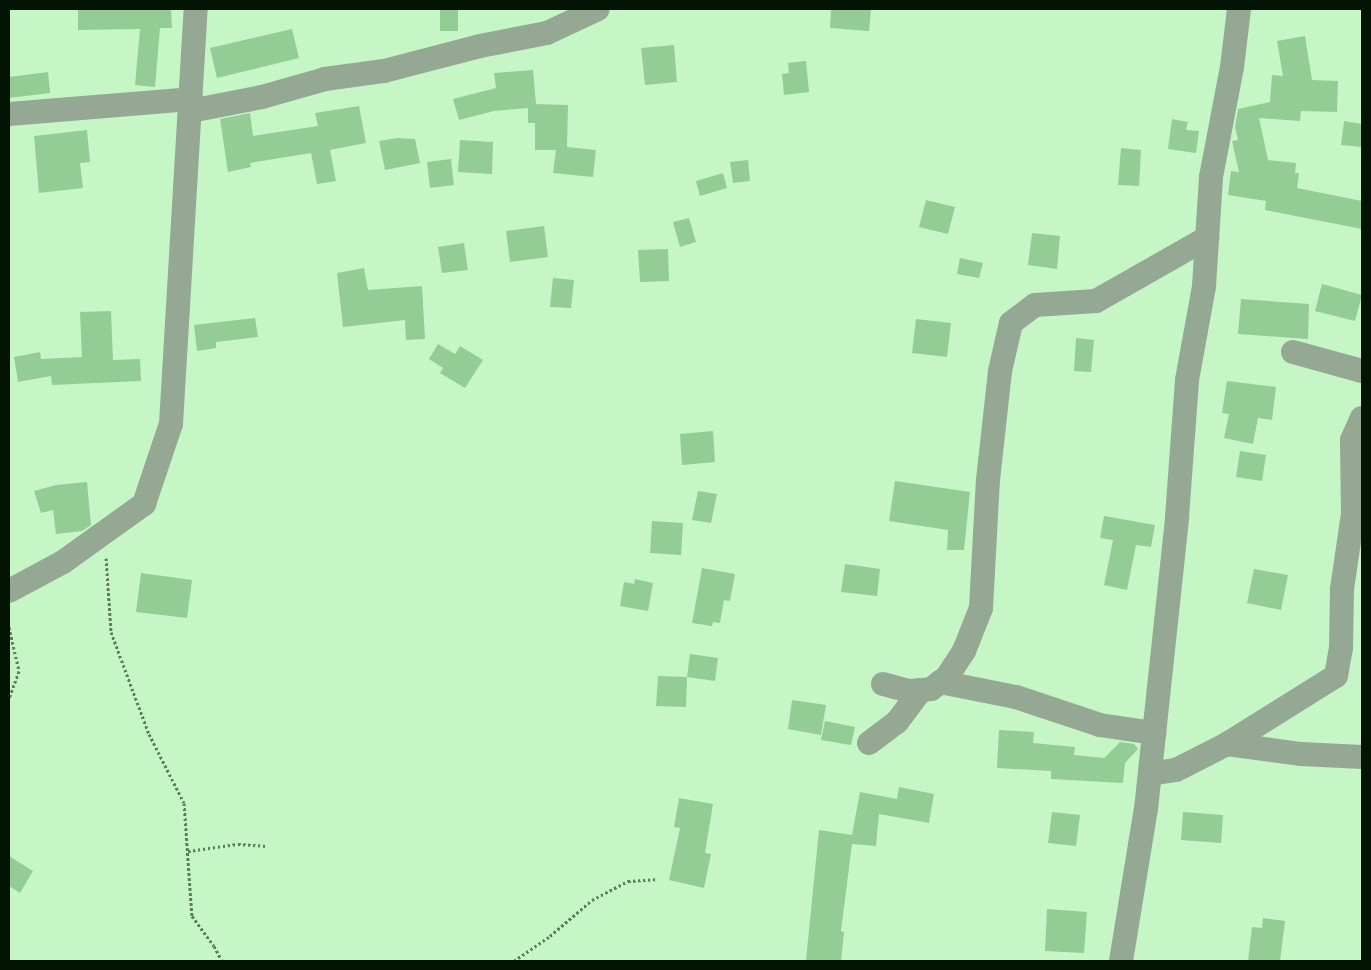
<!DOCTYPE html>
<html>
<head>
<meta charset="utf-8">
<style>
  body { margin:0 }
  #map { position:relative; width:1371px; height:970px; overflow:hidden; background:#c6f6c6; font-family:"Work Sans",sans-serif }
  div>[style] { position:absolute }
  .building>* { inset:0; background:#94cc95 }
  .path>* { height:3px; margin-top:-1.5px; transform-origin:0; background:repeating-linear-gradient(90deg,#5d7c5d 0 2.5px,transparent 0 5px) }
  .minor>* { height:24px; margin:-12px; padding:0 12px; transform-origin:12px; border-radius:12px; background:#94a894 }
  span { translate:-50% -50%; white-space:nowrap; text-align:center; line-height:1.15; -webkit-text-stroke:4px #e1fee1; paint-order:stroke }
  .frame { position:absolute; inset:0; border:10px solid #031304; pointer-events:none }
</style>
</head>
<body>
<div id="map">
  <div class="building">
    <div style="clip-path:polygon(78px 9px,171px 9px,172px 28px,160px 28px,155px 87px,135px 85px,140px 29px,78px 30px)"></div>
    <div style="clip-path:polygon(440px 9px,458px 9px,458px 31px,440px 31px)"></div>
    <div style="clip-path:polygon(831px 9px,871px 9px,869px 31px,830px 28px)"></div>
    <div style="clip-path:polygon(292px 29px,299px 58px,217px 78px,210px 48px)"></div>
    <div style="clip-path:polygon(1305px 36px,1312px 80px,1338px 81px,1337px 112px,1301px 111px,1300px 121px,1259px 118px,1268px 160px,1296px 163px,1295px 173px,1299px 173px,1297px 188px,1362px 201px,1362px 229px,1265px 210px,1266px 201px,1228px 195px,1231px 171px,1239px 172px,1232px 141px,1238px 140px,1235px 127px,1238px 109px,1270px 102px,1272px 75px,1283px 76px,1277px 41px)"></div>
    <div style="clip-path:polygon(674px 45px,677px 82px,645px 85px,641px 48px)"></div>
    <div style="clip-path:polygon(806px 61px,809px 92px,784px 95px,782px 74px,789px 73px,788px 63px)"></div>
    <div style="clip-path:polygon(533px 70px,536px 104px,568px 105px,567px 147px,596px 150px,593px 177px,553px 173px,556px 150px,535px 150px,535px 123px,528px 123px,528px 108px,494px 111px,459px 120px,453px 99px,496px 88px,494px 73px)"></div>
    <div style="clip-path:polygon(48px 72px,50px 93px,9px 98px,9px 77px)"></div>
    <div style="clip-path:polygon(359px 106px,366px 143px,330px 150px,336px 181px,317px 184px,311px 153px,250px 163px,251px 167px,228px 172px,220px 119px,250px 113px,253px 136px,318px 126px,315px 113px)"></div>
    <div style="clip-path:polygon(1172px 119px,1188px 122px,1186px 130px,1199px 131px,1196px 153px,1168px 149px)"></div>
    <div style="clip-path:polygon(1344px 121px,1362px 124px,1362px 147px,1341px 145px)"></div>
    <div style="clip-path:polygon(87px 130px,90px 162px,80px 163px,83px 188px,39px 193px,34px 136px)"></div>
    <div style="clip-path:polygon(397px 138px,415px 139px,420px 163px,385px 170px,379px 141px)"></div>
    <div style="clip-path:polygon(460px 140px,493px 142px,492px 174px,458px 172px)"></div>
    <div style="clip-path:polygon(1121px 148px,1141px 150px,1139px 186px,1118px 185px)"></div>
    <div style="clip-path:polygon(451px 159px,454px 185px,430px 188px,427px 162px)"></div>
    <div style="clip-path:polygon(748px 160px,750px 181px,733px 183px,730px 162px)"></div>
    <div style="clip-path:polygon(723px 173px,727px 188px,700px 196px,696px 181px)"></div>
    <div style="clip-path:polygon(926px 200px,955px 207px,948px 234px,919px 227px)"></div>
    <div style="clip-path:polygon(689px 218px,696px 242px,680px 247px,673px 222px)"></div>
    <div style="clip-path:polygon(544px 226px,548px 257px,510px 262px,506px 231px)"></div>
    <div style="clip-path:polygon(1032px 233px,1060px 236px,1057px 269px,1028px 265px)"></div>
    <div style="clip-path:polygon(464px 243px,468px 270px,442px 273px,438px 247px)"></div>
    <div style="clip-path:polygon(668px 249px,669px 281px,640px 282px,638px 250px)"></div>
    <div style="clip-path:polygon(960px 258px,983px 263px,979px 278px,957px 274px)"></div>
    <div style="clip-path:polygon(364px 268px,368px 290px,422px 286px,425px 339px,406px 340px,405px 320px,343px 327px,337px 273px)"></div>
    <div style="clip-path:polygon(553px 278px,574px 280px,571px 308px,550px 307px)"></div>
    <div style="clip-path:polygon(1322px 284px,1362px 295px,1355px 321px,1315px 311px)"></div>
    <div style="clip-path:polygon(1241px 299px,1309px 304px,1308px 339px,1238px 334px)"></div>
    <div style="clip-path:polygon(111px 311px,113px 360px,140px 359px,141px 381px,52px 385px,51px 376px,18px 382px,14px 357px,40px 352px,41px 359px,82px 357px,80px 312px)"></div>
    <div style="clip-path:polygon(255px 318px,258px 337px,216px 342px,216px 348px,197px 351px,194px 325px)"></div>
    <div style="clip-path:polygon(916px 319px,951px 323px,947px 357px,912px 353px)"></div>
    <div style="clip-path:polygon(1076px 338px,1094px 340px,1091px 372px,1074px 371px)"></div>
    <div style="clip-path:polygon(438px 344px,455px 354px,460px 346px,483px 360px,465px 388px,440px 373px,443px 368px,429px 359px)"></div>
    <div style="clip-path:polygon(1227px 381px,1276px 387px,1272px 420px,1258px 418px,1253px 444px,1224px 438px,1229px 414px,1222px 413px)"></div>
    <div style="clip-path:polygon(713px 431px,715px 462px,682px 465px,680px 434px)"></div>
    <div style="clip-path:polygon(1240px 451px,1266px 455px,1262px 481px,1236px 477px)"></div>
    <div style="clip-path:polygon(895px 481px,970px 492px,964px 550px,947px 550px,948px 530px,889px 521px)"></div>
    <div style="clip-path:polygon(87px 482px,91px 525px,82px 531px,56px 534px,53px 510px,41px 513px,34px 491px,56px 485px)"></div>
    <div style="clip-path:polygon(698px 491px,717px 494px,711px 523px,692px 520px)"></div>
    <div style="clip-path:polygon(1104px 516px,1155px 525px,1151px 547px,1136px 545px,1127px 590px,1104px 585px,1113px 540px,1100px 538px)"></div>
    <div style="clip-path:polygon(652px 521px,683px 523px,681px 555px,650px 553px)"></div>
    <div style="clip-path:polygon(845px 564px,880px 569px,877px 596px,841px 592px)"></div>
    <div style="clip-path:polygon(702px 568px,735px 574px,730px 601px,724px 600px,720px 623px,713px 622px,712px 626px,692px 623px)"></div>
    <div style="clip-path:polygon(1254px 569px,1288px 575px,1281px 610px,1247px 603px)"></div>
    <div style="clip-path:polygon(141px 573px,192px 580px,187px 618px,136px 612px)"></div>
    <div style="clip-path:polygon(635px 579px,653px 583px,648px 611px,620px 606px,624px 582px,634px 584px)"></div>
    <div style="clip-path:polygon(690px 654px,718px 658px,715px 681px,687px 677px)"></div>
    <div style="clip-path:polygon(658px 676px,687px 677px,686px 707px,656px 706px)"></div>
    <div style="clip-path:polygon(792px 700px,826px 705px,821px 735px,788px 729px)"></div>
    <div style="clip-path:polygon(825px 721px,855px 727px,851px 745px,821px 740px)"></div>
    <div style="clip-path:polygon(999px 730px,1034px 732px,1033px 743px,1075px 747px,1074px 755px,1104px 758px,1120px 742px,1134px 744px,1138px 749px,1125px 763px,1123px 783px,1051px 779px,1051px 771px,997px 768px)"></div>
    <div style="clip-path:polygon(899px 787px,934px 794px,929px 823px,879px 814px,876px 846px,852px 844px,841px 931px,844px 932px,841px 961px,806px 960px,819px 830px,852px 835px,860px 792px,897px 799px)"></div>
    <div style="clip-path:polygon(679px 798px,713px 804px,705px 853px,711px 854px,704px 888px,669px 880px,680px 828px,674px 827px)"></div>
    <div style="clip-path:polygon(1052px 812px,1080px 815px,1076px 846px,1048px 843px)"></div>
    <div style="clip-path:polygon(1183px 812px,1223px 815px,1221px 843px,1181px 840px)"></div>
    <div style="clip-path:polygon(9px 856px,33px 871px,20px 893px,9px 886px)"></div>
    <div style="clip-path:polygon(1047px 909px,1087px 912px,1084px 953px,1045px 951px)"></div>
    <div style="clip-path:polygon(1263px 918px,1285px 921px,1280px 961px,1248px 961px,1252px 927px,1262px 928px)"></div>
  </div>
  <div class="path">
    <div style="left:106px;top:558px;width:74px;rotate:86.1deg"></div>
    <div style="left:111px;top:632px;width:109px;rotate:69.6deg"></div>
    <div style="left:149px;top:734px;width:77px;rotate:63.1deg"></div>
    <div style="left:184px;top:803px;width:113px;rotate:86deg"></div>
    <div style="left:192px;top:916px;width:37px;rotate:54deg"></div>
    <div style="left:214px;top:946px;width:17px;rotate:62deg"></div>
    <div style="left:9px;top:627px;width:45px;rotate:77.2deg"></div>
    <div style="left:19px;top:671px;width:30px;rotate:110deg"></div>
    <div style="left:188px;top:851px;width:50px;rotate:-8deg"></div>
    <div style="left:238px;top:844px;width:28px;rotate:4deg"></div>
    <div style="left:514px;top:961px;width:44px;rotate:-34.8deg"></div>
    <div style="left:550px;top:936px;width:55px;rotate:-40.6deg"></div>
    <div style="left:592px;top:900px;width:41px;rotate:-27.8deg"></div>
    <div style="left:628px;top:881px;width:30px;rotate:-4deg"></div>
  </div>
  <div class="minor">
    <div style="left:190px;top:111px;width:73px;rotate:-11deg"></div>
    <div style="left:262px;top:97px;width:66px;rotate:-15.9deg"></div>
    <div style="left:325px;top:79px;width:60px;rotate:-7.7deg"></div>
    <div style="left:384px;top:71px;width:99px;rotate:-14.6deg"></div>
    <div style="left:480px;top:46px;width:68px;rotate:-11deg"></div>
    <div style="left:547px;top:33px;width:56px;rotate:-25.2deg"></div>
    <div style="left:9px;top:114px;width:182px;rotate:-4.7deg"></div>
    <div style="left:1293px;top:352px;width:72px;rotate:15.4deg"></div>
    <div style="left:9px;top:591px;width:61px;rotate:-28.2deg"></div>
    <div style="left:63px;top:562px;width:100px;rotate:-35.6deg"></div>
    <div style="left:144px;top:504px;width:84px;rotate:-71.4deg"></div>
    <div style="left:171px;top:424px;width:416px;rotate:-86.6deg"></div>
    <div style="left:940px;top:682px;width:77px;rotate:11.2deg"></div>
    <div style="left:1016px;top:697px;width:89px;rotate:18.4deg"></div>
    <div style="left:1100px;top:725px;width:55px;rotate:8.4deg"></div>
    <div style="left:883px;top:684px;width:28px;rotate:15deg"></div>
    <div style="left:910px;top:691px;width:21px;rotate:-5deg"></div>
    <div style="left:931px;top:689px;width:20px;rotate:-37deg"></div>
    <div style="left:947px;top:677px;width:31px;rotate:-57deg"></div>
    <div style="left:964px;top:651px;width:46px;rotate:-68.4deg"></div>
    <div style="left:981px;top:608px;width:128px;rotate:-86.9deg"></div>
    <div style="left:988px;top:480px;width:110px;rotate:-83.7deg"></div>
    <div style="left:1000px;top:371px;width:49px;rotate:-77.1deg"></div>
    <div style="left:1011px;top:323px;width:30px;rotate:-37deg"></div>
    <div style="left:1035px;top:305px;width:61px;rotate:-3.8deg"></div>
    <div style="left:1096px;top:301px;width:128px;rotate:-29.6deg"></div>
    <div style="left:869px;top:743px;width:35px;rotate:-37deg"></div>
    <div style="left:897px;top:722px;width:40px;rotate:-53deg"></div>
    <div style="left:1227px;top:744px;width:75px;rotate:7.7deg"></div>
    <div style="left:1301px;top:754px;width:61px;rotate:2.8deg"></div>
    <div style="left:1150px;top:774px;width:26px;rotate:-9deg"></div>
    <div style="left:1176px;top:770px;width:57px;rotate:-27deg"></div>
    <div style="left:1227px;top:744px;width:128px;rotate:-32deg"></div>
    <div style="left:1336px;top:676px;width:28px;rotate:-80deg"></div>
    <div style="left:1341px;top:648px;width:59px;rotate:-89deg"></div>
    <div style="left:1342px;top:589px;width:76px;rotate:-81.7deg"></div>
    <div style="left:1353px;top:514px;width:74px;rotate:-90.8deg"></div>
    <div style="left:1352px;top:440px;width:24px;rotate:-66deg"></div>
    <div style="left:1121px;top:961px;width:154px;rotate:-80.7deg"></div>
    <div style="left:1146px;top:809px;width:294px;rotate:-83.9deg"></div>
    <div style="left:1177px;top:517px;width:137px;rotate:-85.8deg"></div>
    <div style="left:1187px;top:380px;width:96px;rotate:-79.7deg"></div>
    <div style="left:1204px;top:286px;width:109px;rotate:-86.3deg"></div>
    <div style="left:1211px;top:177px;width:112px;rotate:-79.2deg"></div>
    <div style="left:1232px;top:67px;width:58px;rotate:-83.1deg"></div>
  </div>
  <div class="frame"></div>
</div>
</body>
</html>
